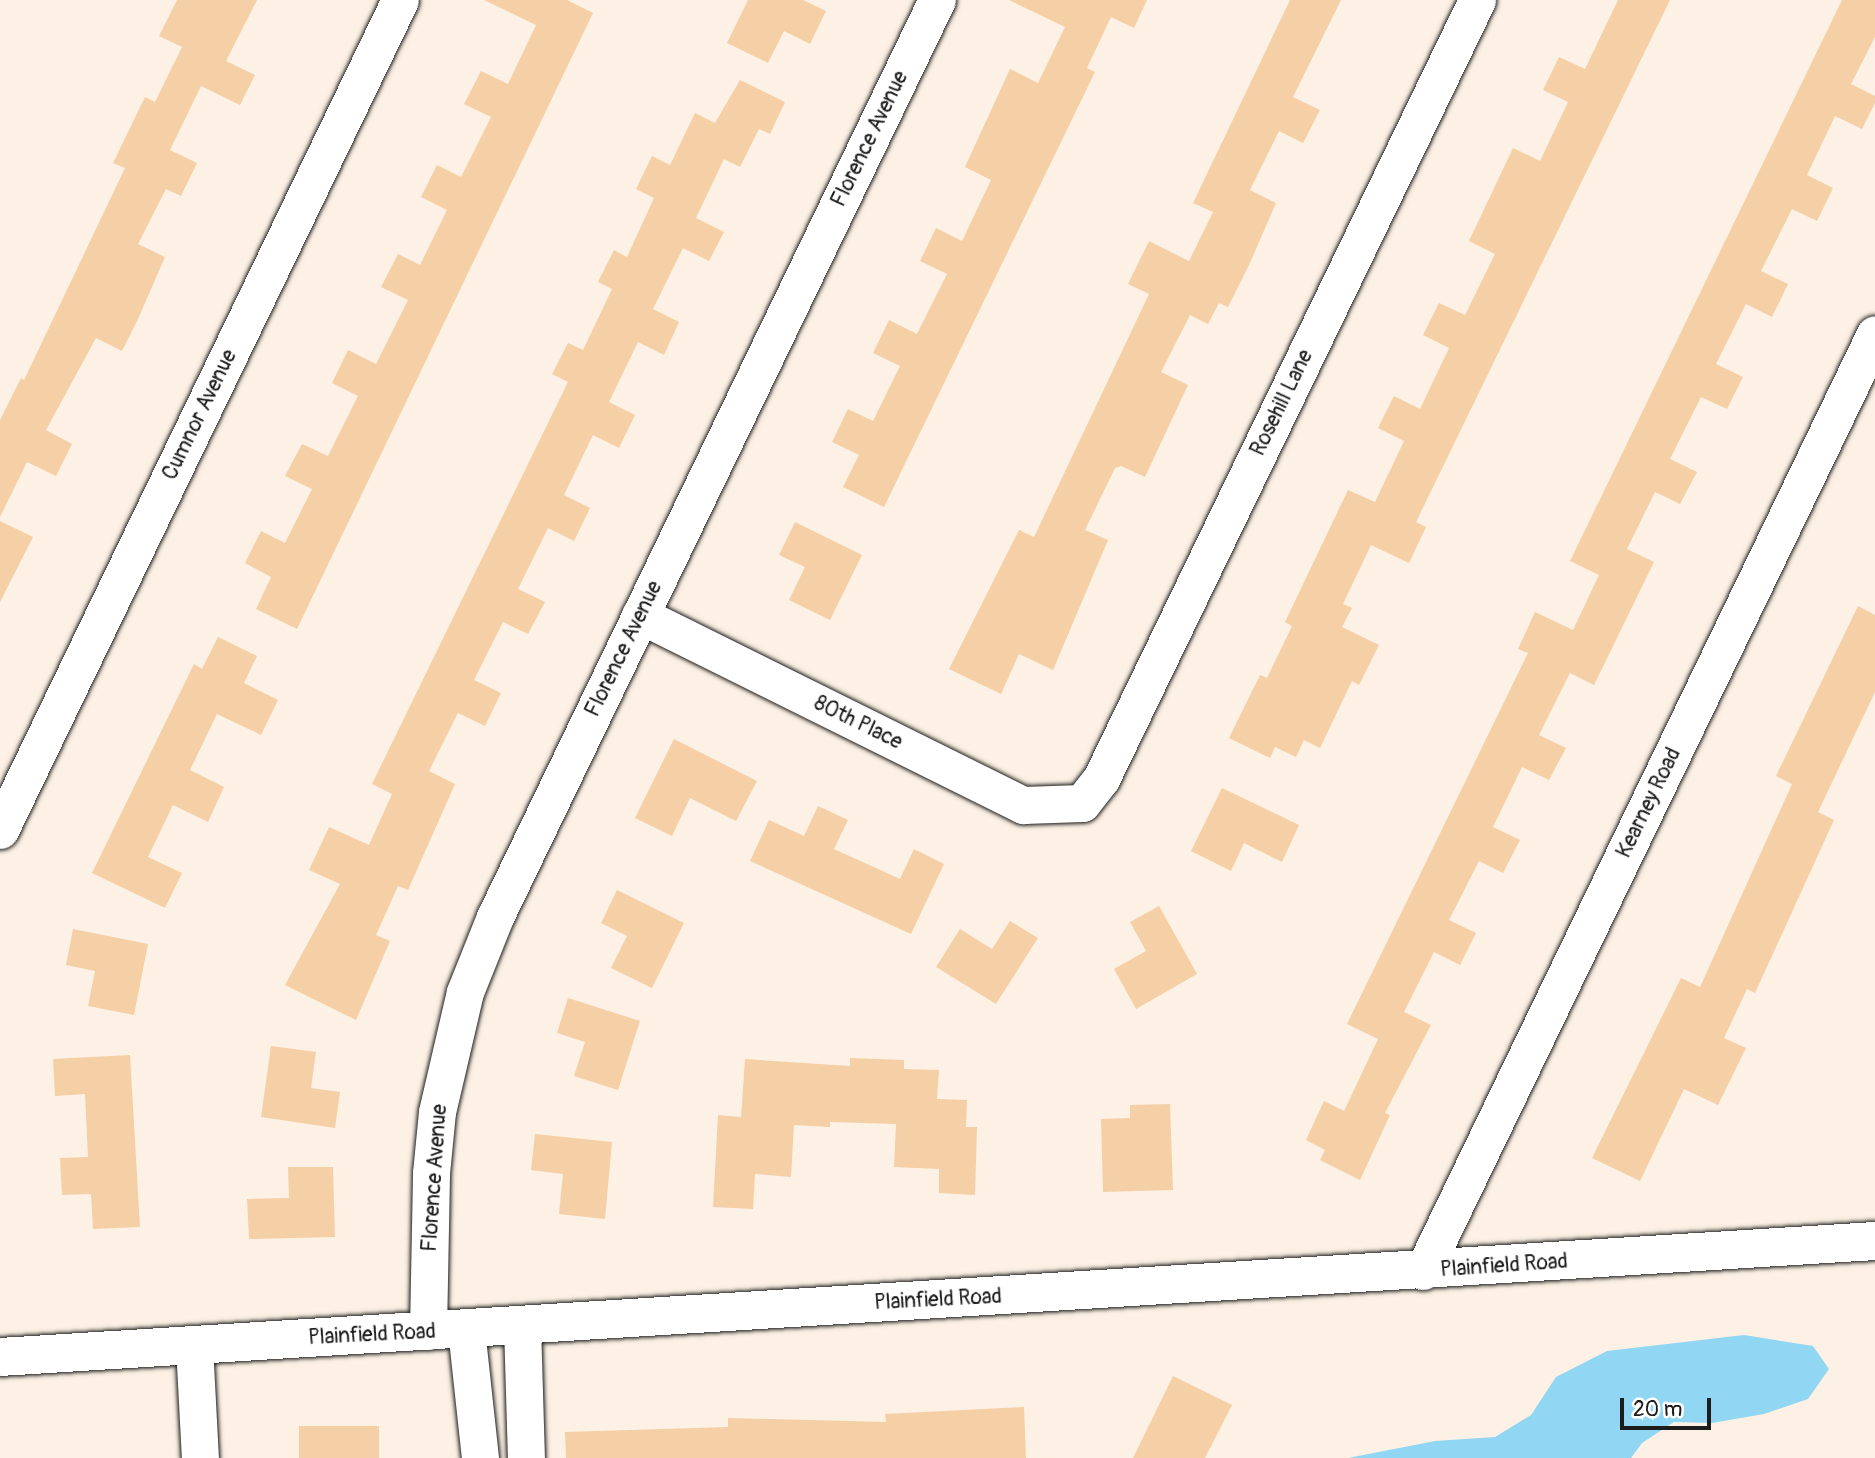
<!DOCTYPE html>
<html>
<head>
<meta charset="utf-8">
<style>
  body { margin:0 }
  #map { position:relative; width:1875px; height:1458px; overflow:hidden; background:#fcf1e4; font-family:Pangolin,sans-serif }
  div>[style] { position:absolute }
  .water>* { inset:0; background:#91d6f3 }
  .building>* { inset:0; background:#f5cfa5 }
  .roads { filter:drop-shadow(0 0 2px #1c1c1c) drop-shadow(0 0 2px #1c1c1c) }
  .street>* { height:37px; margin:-18.5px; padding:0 18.5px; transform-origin:18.5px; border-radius:18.5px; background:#fff }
  .secondary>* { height:38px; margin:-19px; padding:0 19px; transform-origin:19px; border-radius:19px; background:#fff }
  span { translate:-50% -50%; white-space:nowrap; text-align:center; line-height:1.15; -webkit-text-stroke:7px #fff; paint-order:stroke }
  .street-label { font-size:21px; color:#1c1c1c }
  .scale { position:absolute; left:1620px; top:1398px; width:91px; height:32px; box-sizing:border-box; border:4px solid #1c1c1c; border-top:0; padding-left:9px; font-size:21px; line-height:24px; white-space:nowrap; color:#1c1c1c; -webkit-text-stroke:5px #fff; paint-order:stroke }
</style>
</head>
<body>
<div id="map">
  <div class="water">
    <div style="clip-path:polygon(1744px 1335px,1813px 1346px,1829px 1369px,1808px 1399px,1764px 1414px,1712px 1423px,1674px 1422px,1642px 1443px,1631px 1458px,1348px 1458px,1435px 1441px,1495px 1437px,1531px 1415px,1556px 1377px,1607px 1351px)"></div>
  </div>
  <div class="building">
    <div style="clip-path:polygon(177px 0,257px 0,226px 61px,255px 75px,240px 105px,201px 86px,170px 150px,197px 163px,181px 196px,166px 189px,138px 244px,165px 257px,138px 319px,122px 351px,96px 338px,46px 430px,72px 444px,56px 476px,27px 462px,0 517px,0 420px,21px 378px,24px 380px,125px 168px,113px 163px,145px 97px,155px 102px,182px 47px,159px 36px)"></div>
    <div style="clip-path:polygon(484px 0,567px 0,593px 13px,297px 629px,256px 609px,271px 577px,245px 563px,261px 531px,285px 543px,312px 489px,285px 476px,302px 444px,328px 456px,358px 396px,332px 383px,348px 350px,376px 364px,408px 300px,381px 287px,398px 254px,420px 265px,447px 210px,421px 197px,437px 165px,461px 177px,491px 117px,464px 104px,481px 71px,508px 84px,536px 25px)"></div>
    <div style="clip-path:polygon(748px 0,803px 0,826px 11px,810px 44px,784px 31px,768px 63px,727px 43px)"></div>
    <div style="clip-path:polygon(1009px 0,1147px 0,1134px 28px,1111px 17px,1087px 68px,1095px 72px,884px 507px,843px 487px,859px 455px,832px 442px,848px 409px,873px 421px,900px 366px,873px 353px,889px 320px,917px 334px,947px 274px,920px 261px,936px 228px,962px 241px,991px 180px,965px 167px,1010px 69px,1038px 83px,1065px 27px)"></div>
    <div style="clip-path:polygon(1290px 0,1341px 0,1293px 97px,1320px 110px,1303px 143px,1279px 131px,1250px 190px,1276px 203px,1249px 265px,1228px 307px,1219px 303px,1208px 324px,1190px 315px,1161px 372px,1188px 385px,1145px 477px,1121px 466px,1115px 468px,1085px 530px,1108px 540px,1053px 670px,1019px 654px,1001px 694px,949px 669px,1019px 530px,1034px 537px,1149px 294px,1128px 284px,1149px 241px,1189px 261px,1213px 212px,1193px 203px)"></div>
    <div style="clip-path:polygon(1618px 0,1670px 0,1416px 522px,1426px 527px,1409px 563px,1371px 545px,1343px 604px,1352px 608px,1342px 627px,1379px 645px,1359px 685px,1352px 681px,1320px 748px,1304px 740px,1296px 757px,1275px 747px,1270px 758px,1229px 738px,1260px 675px,1267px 678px,1292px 626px,1285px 622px,1348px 490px,1375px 502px,1404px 441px,1378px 428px,1394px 396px,1420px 409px,1449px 348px,1423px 335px,1439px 303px,1465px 315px,1495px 254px,1469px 241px,1513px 148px,1540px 161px,1568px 102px,1543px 90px,1559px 57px,1585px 69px)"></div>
    <div style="clip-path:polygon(1842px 0,1875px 0,1875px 37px,1851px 84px,1875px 96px,1875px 103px,1862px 129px,1835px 116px,1807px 175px,1833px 188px,1817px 221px,1792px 209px,1761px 271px,1788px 284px,1772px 317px,1746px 304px,1716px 364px,1743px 377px,1727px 409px,1701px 397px,1670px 459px,1697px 472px,1680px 504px,1655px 492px,1627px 549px,1654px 562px,1594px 685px,1570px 673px,1539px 735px,1566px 748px,1549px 780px,1522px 767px,1493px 827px,1520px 840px,1503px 873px,1479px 861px,1449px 920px,1476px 933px,1460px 965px,1434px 952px,1404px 1012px,1431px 1025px,1385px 1113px,1390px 1115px,1360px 1180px,1320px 1160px,1325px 1150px,1306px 1140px,1324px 1101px,1344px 1111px,1378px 1039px,1347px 1024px,1528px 653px,1518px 649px,1535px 612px,1573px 630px,1599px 575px,1570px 561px)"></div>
    <div style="clip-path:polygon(740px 80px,785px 102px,770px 134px,759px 129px,740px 167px,724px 159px,696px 218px,724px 232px,709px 261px,683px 248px,653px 309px,679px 322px,664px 355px,638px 342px,609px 402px,635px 415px,619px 448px,593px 435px,564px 495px,590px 508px,574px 541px,548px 528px,518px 589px,545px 602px,528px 634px,503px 622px,474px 680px,501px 693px,485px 726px,458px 713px,429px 771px,455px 784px,408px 890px,398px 886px,376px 935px,390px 941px,356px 1020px,285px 985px,340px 884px,309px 870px,329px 827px,369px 845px,392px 794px,372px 784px,568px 382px,552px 374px,568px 343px,583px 350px,612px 289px,598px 282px,614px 250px,627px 257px,654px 198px,636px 189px,652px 156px,670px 165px,695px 113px,715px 123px)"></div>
    <div style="clip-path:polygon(0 521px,33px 537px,0 602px)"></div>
    <div style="clip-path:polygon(795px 522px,862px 555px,830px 620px,789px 600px,805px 567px,779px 555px)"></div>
    <div style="clip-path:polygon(1858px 606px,1875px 615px,1875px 692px,1818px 812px,1834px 820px,1755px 993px,1747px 989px,1724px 1038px,1746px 1048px,1718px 1105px,1684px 1089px,1640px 1181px,1592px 1158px,1681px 978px,1700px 987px,1792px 784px,1776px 776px)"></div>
    <div style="clip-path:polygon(218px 637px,257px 656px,244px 683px,278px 700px,261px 735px,217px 714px,190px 770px,224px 787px,208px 822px,173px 805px,148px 857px,182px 873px,165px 908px,92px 873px,194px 664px,202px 669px)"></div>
    <div style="clip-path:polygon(674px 739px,757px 781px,736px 821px,690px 798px,672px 836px,635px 818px)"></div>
    <div style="clip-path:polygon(1222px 788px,1299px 825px,1282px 862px,1244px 843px,1231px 871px,1191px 851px)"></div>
    <div style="clip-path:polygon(818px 806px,848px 820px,834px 849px,900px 879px,914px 849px,944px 864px,911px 934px,750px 861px,769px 820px,804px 836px)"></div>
    <div style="clip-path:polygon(617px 890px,684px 923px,652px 988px,611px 968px,627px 936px,601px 923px)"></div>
    <div style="clip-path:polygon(1159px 906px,1197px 974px,1136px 1009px,1114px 969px,1146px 951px,1130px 922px)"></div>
    <div style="clip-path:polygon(1010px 921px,1038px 938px,996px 1004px,936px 967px,960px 929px,992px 949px)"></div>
    <div style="clip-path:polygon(73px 929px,148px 944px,134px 1015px,88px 1006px,95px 971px,66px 965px)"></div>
    <div style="clip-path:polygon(568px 998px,640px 1021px,618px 1090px,574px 1076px,585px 1042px,557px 1033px)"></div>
    <div style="clip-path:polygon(271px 1046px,316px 1052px,311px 1088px,340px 1092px,335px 1128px,261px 1117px)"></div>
    <div style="clip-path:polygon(130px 1055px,140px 1227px,93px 1229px,91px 1194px,62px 1195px,60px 1158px,88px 1157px,85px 1094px,55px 1096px,53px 1059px)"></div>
    <div style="clip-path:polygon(850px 1058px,904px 1060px,904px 1069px,939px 1070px,937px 1099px,967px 1100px,966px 1127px,977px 1127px,975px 1195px,939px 1193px,939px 1169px,894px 1167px,896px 1124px,830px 1122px,830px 1127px,794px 1125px,791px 1177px,755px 1174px,753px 1209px,713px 1207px,718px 1115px,741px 1117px,745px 1059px,850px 1066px)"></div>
    <div style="clip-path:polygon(1170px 1104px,1173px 1190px,1103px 1192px,1101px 1119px,1130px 1118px,1130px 1105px)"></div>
    <div style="clip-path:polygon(535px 1134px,612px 1142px,605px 1219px,559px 1214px,563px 1174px,531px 1170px)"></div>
    <div style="clip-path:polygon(288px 1167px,333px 1167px,335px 1237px,249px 1239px,247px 1199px,289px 1198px)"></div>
    <div style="clip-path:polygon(1173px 1376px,1232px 1405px,1205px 1458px,1133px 1458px)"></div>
    <div style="clip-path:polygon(1024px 1407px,1026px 1458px,566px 1458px,565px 1432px,728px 1427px,728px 1418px,886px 1422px,885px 1414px)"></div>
    <div style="clip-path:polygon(299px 1426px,379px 1426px,379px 1458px,299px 1458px)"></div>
  </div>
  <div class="roads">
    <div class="street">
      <div style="left:640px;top:615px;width:428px;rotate:26.4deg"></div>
      <div style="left:1023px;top:805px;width:59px;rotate:-1.9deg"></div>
      <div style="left:1082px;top:803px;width:31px;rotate:-52deg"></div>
      <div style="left:1101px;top:779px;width:865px;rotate:-64.23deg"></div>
      <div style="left:0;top:830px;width:921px;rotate:-64.27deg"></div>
      <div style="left:1423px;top:1271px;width:1040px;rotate:-64.25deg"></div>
      <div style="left:522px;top:1325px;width:133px;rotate:88.3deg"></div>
      <div style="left:466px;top:1329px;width:130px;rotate:83.8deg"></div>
      <div style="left:428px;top:1331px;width:158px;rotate:-88.9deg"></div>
      <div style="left:431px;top:1173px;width:61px;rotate:-84.4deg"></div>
      <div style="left:437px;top:1112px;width:123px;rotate:-76.9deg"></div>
      <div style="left:465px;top:992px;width:81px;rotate:-68.2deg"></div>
      <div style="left:495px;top:917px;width:1018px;rotate:-64.27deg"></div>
      <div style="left:194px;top:1345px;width:113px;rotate:87deg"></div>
    </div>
    <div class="secondary">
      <div style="left:0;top:1357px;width:1879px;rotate:-3.54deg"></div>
    </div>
  </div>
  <div class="street-label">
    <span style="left:870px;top:139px;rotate:-64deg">Florence Avenue</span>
    <span style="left:1282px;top:403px;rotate:-64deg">Rosehill Lane</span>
    <span style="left:200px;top:415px;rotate:-64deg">Cumnor Avenue</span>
    <span style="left:624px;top:649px;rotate:-64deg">Florence Avenue</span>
    <span style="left:858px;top:723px;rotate:26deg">80th Place</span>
    <span style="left:1649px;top:803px;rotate:-64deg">Kearney Road</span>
    <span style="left:435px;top:1178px;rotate:-86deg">Florence Avenue</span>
    <span style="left:1504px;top:1266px;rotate:-4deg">Plainfield Road</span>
    <span style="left:938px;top:1300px;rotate:-3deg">Plainfield Road</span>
    <span style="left:372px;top:1335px;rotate:-3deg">Plainfield Road</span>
  </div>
  <div class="scale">20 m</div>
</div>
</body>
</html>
